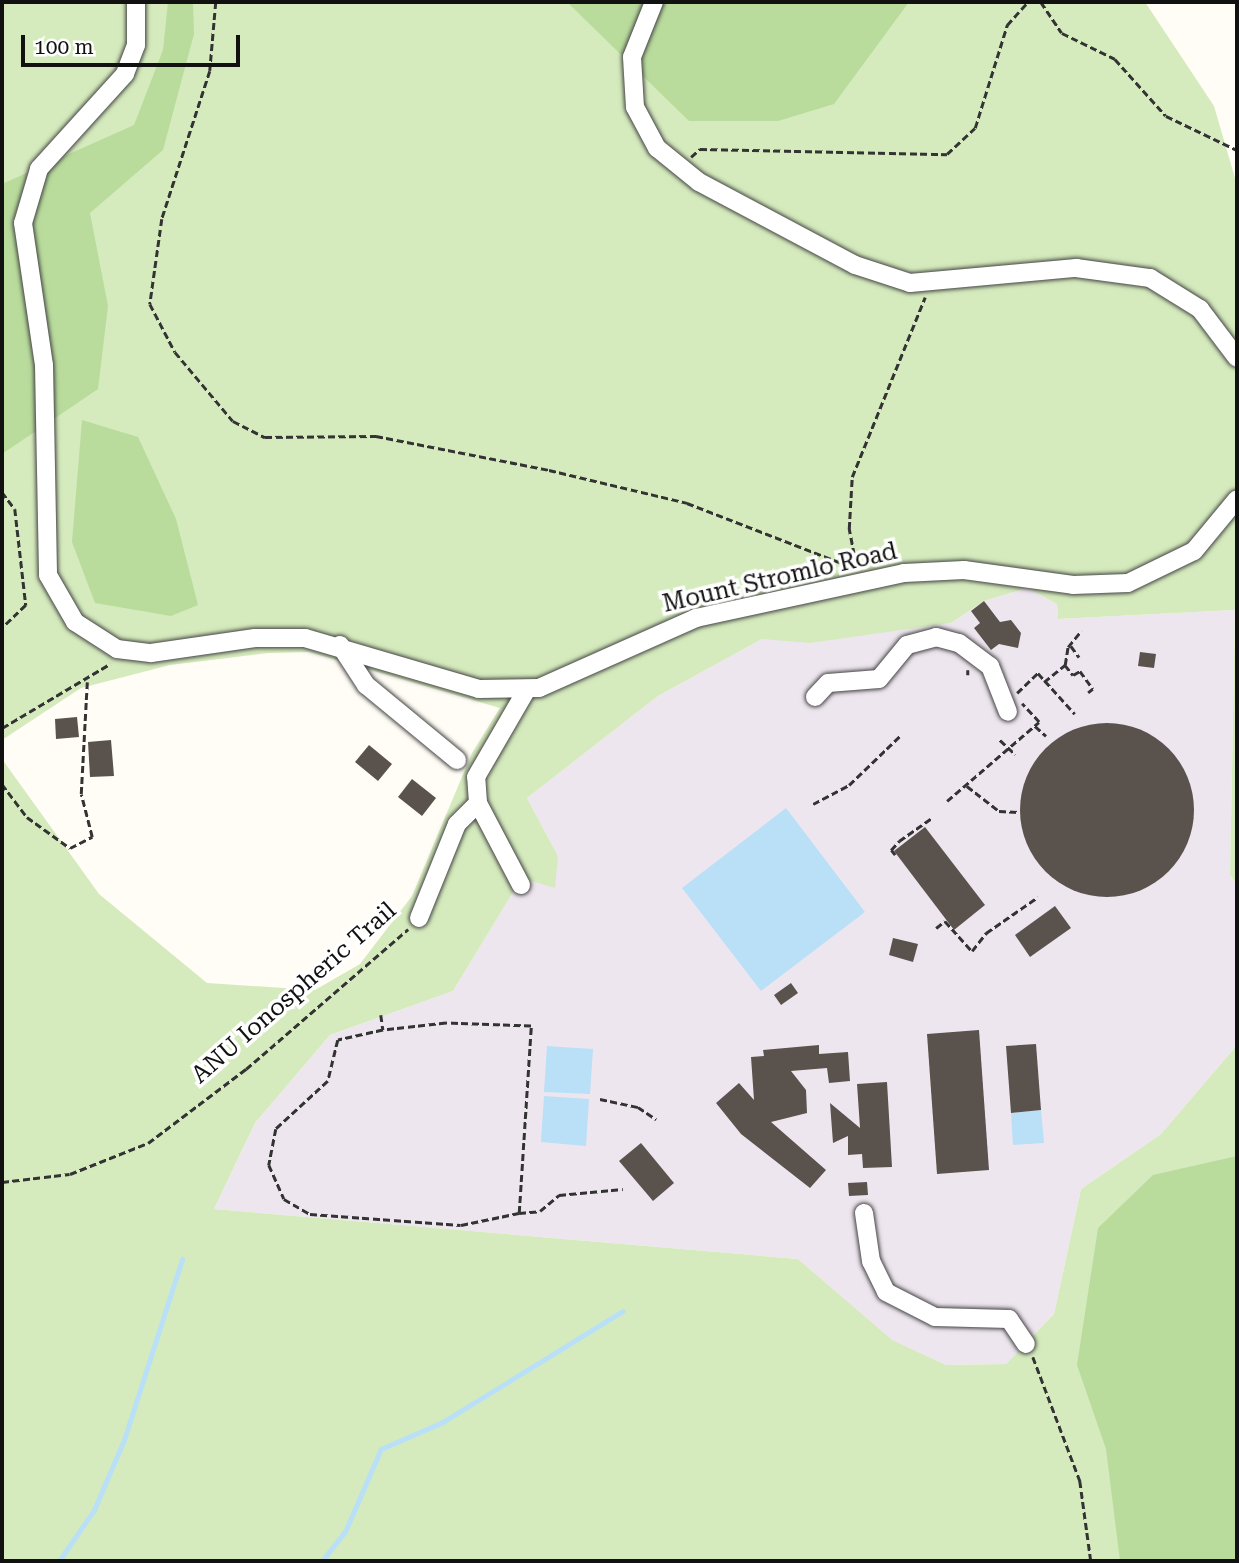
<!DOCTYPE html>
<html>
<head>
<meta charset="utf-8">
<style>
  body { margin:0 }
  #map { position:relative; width:1239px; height:1563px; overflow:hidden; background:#fffdf5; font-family:"Roboto Serif",serif }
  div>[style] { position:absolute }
  .industrial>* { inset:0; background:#eee6ef }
  .green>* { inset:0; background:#d5ebbd }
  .forest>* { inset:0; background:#b9dc9c }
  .water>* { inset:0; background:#b9e0f7 }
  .stream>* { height:4.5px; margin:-2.25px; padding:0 2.25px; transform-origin:2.25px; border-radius:2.25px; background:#b9e0f7 }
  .building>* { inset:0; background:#5a524d }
  .round { border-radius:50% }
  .path>* { height:2.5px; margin-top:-1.25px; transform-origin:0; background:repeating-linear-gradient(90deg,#333 0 7px,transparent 0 10.5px) }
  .roads { filter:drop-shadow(0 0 2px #444) drop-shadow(0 0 2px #444) }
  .minor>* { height:18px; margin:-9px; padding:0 9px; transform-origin:9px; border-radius:9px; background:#fff }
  span { translate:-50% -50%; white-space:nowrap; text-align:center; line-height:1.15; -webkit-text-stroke:7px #fff; paint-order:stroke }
  .street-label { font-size:24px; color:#111 }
  .frame { position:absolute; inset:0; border:4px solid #111; pointer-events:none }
  .scale { position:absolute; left:21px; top:35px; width:219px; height:32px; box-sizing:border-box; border:4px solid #111; border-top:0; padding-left:9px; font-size:21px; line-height:24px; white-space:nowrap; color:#111; -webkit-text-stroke:5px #fff; paint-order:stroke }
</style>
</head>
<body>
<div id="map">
  <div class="industrial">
    <div style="clip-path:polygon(1027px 588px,1057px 604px,1058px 619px,1235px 610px,1230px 875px,1237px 885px,1237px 1045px,1161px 1134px,1081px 1189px,1054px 1314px,1006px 1364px,946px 1365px,891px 1340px,798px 1259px,214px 1209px,255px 1123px,330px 1035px,453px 991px,515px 889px,558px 856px,527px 798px,658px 696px,762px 639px,951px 623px,984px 601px)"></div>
  </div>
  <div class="green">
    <div style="clip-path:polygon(2px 2px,1145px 2px,1214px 106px,1237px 185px,1237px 885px,1230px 875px,1235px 610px,1058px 619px,1057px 604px,1027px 588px,984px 601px,951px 623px,810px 643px,762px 639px,658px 696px,527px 798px,558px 856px,555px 888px,528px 880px,515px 889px,453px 991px,330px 1035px,255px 1123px,214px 1209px,798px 1259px,892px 1340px,946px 1365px,1006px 1364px,1054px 1314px,1081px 1189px,1161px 1134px,1237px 1045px,1237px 1561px,2px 1561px,2px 759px,99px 894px,207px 983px,315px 990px,360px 964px,412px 896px,472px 753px,500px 708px,309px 652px,268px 653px,170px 665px,81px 688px,2px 740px)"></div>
  </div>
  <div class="forest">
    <div style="clip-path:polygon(168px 2px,193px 2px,194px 34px,163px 150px,90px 213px,108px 306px,98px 389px,2px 454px,2px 184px,134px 125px,163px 50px)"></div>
    <div style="clip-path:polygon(567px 2px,909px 2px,834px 104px,778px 121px,689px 121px)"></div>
    <div style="clip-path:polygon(82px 420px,138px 437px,176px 519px,198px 605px,171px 616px,95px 603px,72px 542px)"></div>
    <div style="clip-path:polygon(1237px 1156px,1237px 1561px,1120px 1561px,1106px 1449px,1077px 1365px,1098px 1228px,1153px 1175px)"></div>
  </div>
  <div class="water">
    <div style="clip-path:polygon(786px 808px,865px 912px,761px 991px,682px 888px)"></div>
    <div style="clip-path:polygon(547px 1046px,593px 1049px,590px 1094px,544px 1092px)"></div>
    <div style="clip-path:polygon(544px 1096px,589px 1099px,586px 1146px,541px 1142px)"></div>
    <div style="clip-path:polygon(1041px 1110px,1044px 1143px,1013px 1145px,1011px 1113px)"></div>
  </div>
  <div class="stream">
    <div style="left:59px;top:1561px;width:62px;rotate:-55.5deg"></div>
    <div style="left:94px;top:1510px;width:76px;rotate:-66.8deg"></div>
    <div style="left:124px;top:1440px;width:190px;rotate:-72.2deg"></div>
    <div style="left:322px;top:1561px;width:37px;rotate:-52deg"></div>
    <div style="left:345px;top:1532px;width:90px;rotate:-66.6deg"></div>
    <div style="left:381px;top:1449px;width:68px;rotate:-23.5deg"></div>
    <div style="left:443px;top:1422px;width:211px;rotate:-31.7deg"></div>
  </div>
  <div class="building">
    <div style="clip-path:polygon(984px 601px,1000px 622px,1011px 620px,1021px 633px,1018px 648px,999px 644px,991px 650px,974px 628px,980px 623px,971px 611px)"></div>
    <div style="clip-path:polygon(1140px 652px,1156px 654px,1154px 668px,1138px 666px)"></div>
    <div style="clip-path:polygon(77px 717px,79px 737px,56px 739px,55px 719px)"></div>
    <div class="round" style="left:1020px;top:723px;width:174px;height:174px"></div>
    <div style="clip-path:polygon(111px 740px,114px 776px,90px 777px,88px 742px)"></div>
    <div style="clip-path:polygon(369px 745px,392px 764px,378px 781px,355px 762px)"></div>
    <div style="clip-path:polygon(412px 779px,436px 798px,422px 816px,398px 797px)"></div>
    <div style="clip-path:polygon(925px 827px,985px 905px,954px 930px,894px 851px)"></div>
    <div style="clip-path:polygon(1055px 906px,1071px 928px,1030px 957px,1015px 935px)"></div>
    <div style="clip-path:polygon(893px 938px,918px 944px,913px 962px,889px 955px)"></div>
    <div style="clip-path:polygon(791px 983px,798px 993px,781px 1005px,774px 995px)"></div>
    <div style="clip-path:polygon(979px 1030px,989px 1170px,937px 1174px,927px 1034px)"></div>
    <div style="clip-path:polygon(1036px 1044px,1041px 1110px,1011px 1113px,1006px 1046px)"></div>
    <div style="clip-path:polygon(819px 1045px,819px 1054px,848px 1052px,850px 1081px,829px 1083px,827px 1068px,791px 1071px,806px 1090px,807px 1113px,771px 1122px,826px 1170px,810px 1188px,741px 1134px,716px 1103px,739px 1083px,754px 1100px,751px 1057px,764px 1056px,763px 1050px)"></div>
    <div style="clip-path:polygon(887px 1082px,892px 1167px,863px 1168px,862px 1154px,848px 1155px,848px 1136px,833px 1143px,830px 1103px,860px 1128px,857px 1084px)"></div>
    <div style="clip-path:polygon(641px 1143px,674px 1183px,653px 1201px,619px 1161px)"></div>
    <div style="clip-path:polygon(867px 1182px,868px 1195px,849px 1196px,848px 1183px)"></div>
  </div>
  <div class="path">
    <div style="left:216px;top:2px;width:69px;rotate:95deg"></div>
    <div style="left:210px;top:71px;width:156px;rotate:108deg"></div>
    <div style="left:162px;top:219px;width:86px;rotate:98deg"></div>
    <div style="left:150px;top:304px;width:54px;rotate:62.5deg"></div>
    <div style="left:175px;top:352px;width:90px;rotate:50deg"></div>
    <div style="left:233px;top:421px;width:36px;rotate:27deg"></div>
    <div style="left:265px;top:437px;width:111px;rotate:-0.5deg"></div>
    <div style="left:376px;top:436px;width:176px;rotate:11.1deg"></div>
    <div style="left:549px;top:470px;width:142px;rotate:13.4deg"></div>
    <div style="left:687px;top:503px;width:182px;rotate:21.2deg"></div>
    <div style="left:1041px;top:2px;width:37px;rotate:56deg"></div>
    <div style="left:1062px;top:33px;width:59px;rotate:26.1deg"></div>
    <div style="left:1115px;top:59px;width:76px;rotate:48.2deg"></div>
    <div style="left:1166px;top:116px;width:79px;rotate:25.6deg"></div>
    <div style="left:691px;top:157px;width:12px;rotate:-42deg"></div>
    <div style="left:700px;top:149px;width:247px;rotate:1.2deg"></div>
    <div style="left:947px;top:154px;width:38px;rotate:-43deg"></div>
    <div style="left:975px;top:128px;width:108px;rotate:-72.7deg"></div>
    <div style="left:1007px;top:25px;width:31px;rotate:-48deg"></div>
    <div style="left:2px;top:492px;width:21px;rotate:53deg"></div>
    <div style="left:15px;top:509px;width:97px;rotate:83.5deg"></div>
    <div style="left:26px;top:605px;width:33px;rotate:136deg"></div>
    <div style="left:856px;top:565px;width:37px;rotate:-101deg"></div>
    <div style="left:849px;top:529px;width:52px;rotate:-86.7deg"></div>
    <div style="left:852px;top:477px;width:194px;rotate:-67.9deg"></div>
    <div style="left:1071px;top:646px;width:14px;rotate:54deg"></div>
    <div style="left:1065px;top:665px;width:18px;rotate:-81deg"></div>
    <div style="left:1068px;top:647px;width:21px;rotate:-51deg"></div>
    <div style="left:968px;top:670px;width:5px;rotate:90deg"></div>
    <div style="left:1044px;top:682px;width:27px;rotate:-39deg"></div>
    <div style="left:1065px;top:665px;width:13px;rotate:51deg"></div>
    <div style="left:1073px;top:675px;width:8px;rotate:-30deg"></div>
    <div style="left:1080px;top:671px;width:22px;rotate:54deg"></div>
    <div style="left:1093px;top:689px;width:6px;rotate:141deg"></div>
    <div style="left:1017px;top:693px;width:29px;rotate:-44deg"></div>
    <div style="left:1038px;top:673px;width:55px;rotate:47.9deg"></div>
    <div style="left:1035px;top:726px;width:15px;rotate:42deg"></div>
    <div style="left:2px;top:728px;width:126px;rotate:-30.7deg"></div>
    <div style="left:1000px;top:740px;width:21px;rotate:43deg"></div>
    <div style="left:2px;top:784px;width:41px;rotate:52.9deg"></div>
    <div style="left:27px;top:817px;width:53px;rotate:35.8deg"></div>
    <div style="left:70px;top:848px;width:25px;rotate:-27deg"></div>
    <div style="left:92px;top:837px;width:44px;rotate:-104.3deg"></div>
    <div style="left:81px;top:794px;width:112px;rotate:-86.9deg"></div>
    <div style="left:967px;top:786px;width:41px;rotate:38deg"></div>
    <div style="left:999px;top:811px;width:21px;rotate:3deg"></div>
    <div style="left:947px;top:801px;width:121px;rotate:-40.7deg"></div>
    <div style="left:1039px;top:722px;width:25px;rotate:-133deg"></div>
    <div style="left:813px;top:804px;width:41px;rotate:-27.8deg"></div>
    <div style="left:849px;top:785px;width:71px;rotate:-43.9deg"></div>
    <div style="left:895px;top:855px;width:6px;rotate:-129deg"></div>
    <div style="left:891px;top:850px;width:12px;rotate:-48deg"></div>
    <div style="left:899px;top:841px;width:39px;rotate:-35deg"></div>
    <div style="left:936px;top:928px;width:11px;rotate:-38deg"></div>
    <div style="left:945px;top:921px;width:40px;rotate:48deg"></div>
    <div style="left:972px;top:951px;width:23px;rotate:-52deg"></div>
    <div style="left:986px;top:933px;width:63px;rotate:-34.7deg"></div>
    <div style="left:381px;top:1015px;width:15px;rotate:82deg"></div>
    <div style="left:383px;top:1030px;width:46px;rotate:167.5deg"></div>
    <div style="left:338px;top:1040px;width:42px;rotate:103.7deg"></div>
    <div style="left:328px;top:1081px;width:71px;rotate:137.3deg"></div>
    <div style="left:276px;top:1129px;width:37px;rotate:101deg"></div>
    <div style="left:269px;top:1165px;width:37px;rotate:66deg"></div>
    <div style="left:284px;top:1199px;width:30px;rotate:30deg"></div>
    <div style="left:310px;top:1214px;width:151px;rotate:4.2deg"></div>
    <div style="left:461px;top:1225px;width:59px;rotate:-11.7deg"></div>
    <div style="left:519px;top:1213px;width:187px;rotate:-86.3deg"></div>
    <div style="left:531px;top:1026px;width:85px;rotate:-178deg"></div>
    <div style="left:446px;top:1023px;width:63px;rotate:173.7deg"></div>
    <div style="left:600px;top:1099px;width:39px;rotate:12deg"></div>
    <div style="left:638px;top:1107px;width:22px;rotate:34deg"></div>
    <div style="left:2px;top:1182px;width:68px;rotate:-6.7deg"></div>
    <div style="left:70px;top:1174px;width:84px;rotate:-21.7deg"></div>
    <div style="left:148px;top:1143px;width:123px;rotate:-37.1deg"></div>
    <div style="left:246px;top:1069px;width:214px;rotate:-40.8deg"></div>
    <div style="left:519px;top:1213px;width:21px;rotate:-5deg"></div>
    <div style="left:540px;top:1211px;width:25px;rotate:-40deg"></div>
    <div style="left:559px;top:1195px;width:64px;rotate:-5.4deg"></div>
    <div style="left:1033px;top:1357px;width:133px;rotate:69.2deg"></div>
    <div style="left:1080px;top:1481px;width:81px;rotate:82.2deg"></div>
  </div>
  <div class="roads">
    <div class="minor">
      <div style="left:136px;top:2px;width:43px;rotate:90deg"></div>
      <div style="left:136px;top:45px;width:31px;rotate:111deg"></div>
      <div style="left:125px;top:74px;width:128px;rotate:132.2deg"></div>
      <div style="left:39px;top:169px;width:56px;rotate:106.5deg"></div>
      <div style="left:23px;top:223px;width:144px;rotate:81.6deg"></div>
      <div style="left:44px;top:365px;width:210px;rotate:88.9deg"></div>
      <div style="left:48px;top:575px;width:54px;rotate:60.1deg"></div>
      <div style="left:75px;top:622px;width:50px;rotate:32.7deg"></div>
      <div style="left:117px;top:649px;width:34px;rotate:7deg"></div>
      <div style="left:151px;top:653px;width:105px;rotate:-8.2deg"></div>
      <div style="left:255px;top:638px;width:50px"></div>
      <div style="left:305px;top:638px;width:181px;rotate:16.3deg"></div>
      <div style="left:479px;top:689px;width:60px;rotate:-1deg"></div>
      <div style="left:539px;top:688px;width:172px;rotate:-24deg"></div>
      <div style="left:696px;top:618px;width:213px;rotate:-12.2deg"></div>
      <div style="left:904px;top:573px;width:60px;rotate:-2.9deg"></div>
      <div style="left:964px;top:570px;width:110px;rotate:7.8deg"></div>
      <div style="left:1073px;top:585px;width:55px;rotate:-2.1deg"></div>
      <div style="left:1128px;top:583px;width:73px;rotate:-25.9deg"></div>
      <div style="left:1194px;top:551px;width:67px;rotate:-50.4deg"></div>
      <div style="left:654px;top:2px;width:59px;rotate:111.8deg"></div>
      <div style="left:632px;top:57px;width:50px;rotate:86.6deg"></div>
      <div style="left:635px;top:107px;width:47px;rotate:61.8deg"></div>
      <div style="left:657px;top:148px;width:54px;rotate:39deg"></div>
      <div style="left:699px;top:182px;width:177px;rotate:28deg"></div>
      <div style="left:855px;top:265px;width:58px;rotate:18.1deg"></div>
      <div style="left:910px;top:283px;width:167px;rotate:-5.2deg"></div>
      <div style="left:1076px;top:268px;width:75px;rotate:7.7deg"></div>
      <div style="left:1150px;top:278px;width:59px;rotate:31.8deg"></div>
      <div style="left:1200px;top:309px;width:61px;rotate:52.9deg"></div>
      <div style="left:340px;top:645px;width:48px;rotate:57deg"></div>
      <div style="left:366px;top:685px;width:118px;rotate:39.5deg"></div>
      <div style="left:815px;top:697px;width:19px;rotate:-47deg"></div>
      <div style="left:828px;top:683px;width:51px;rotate:-4.5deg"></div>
      <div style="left:879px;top:679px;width:44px;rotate:-50.5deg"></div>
      <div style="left:907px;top:645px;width:30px;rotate:-15deg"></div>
      <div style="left:936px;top:637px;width:24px;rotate:15deg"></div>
      <div style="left:959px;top:643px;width:39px;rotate:37deg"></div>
      <div style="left:990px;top:666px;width:49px;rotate:68.6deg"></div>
      <div style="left:521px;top:885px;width:93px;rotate:-117.7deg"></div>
      <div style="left:478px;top:803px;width:26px;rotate:-94deg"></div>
      <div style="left:476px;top:777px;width:102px;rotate:-59.9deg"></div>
      <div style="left:419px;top:918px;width:101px;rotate:-68deg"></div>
      <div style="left:457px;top:824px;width:30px;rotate:-45deg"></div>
      <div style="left:864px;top:1213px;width:49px;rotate:81.7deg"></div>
      <div style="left:871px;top:1261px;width:34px;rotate:64deg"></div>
      <div style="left:886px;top:1292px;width:55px;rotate:27deg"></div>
      <div style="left:935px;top:1317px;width:74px;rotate:1.5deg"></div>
      <div style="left:1009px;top:1319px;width:30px;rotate:56deg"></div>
    </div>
  </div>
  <div class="street-label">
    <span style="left:780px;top:578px;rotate:-13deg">Mount Stromlo Road</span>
    <span style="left:294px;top:993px;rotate:-41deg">ANU Ionospheric Trail</span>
  </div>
  <div class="frame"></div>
  <div class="scale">100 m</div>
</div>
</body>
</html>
